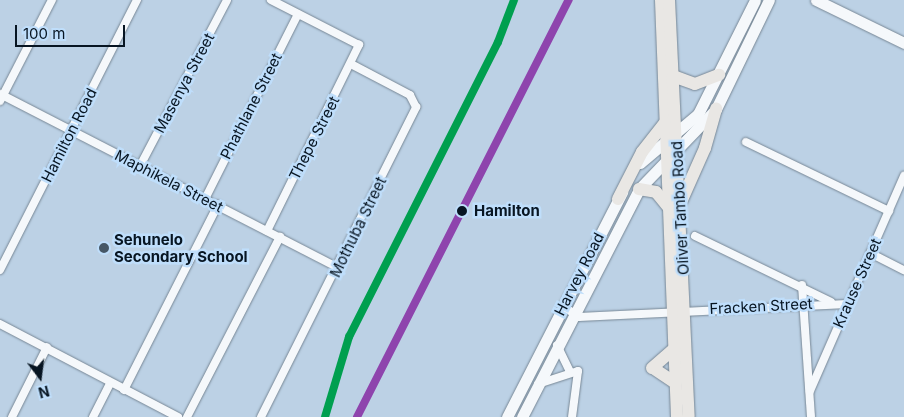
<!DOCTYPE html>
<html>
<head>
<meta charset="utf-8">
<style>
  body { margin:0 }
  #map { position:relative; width:904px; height:417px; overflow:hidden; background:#bcd1e5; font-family:Inter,sans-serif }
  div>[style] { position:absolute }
  .roads { filter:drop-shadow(0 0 1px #778795) drop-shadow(0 0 1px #778795) }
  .street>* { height:8px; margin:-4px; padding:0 4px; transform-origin:4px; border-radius:4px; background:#f5f8fb }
  .secondary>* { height:11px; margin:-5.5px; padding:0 5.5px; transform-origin:5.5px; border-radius:5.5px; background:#f5f8fb }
  .primary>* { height:12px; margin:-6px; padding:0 6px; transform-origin:6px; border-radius:6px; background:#e9e7e4 }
  .rail>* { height:4.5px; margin-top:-2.25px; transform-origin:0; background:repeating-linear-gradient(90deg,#bfdefb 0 8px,#c5ccd1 0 16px); box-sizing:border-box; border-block:1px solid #c5ccd1 }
  .rail-1>* { height:8px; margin:-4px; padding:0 4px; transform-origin:4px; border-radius:4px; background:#8e44ad }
  .rail-2>* { height:8px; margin:-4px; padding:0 4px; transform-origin:4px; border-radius:4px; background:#009f4f }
  .dots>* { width:14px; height:14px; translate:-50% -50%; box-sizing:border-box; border:2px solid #bfdefb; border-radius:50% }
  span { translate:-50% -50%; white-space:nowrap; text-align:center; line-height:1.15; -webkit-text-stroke:5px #bfdefb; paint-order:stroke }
  .street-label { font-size:15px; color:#071522 }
  .stop-label { font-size:15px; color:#071522; font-weight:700 }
  .left { translate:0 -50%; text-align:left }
  .poi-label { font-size:15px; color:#071522; font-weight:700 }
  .north { position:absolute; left:15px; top:352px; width:50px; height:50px; -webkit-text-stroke:4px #bfdefb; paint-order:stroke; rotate:165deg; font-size:14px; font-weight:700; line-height:20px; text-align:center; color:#071522 }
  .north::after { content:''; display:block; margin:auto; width:18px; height:22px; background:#071522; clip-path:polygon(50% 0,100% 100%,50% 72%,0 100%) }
  .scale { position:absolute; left:15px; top:25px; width:110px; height:22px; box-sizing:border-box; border:2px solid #071522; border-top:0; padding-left:6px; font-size:15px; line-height:18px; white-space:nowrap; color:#071522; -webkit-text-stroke:4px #bfdefb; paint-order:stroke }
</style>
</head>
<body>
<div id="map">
  <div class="roads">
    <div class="street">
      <div style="left:0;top:94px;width:380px;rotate:27.2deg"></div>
      <div style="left:0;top:101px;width:114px;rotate:-62.8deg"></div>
      <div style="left:746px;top:142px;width:159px;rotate:25.8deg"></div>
      <div style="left:140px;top:166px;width:187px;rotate:-62.3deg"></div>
      <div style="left:205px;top:199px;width:207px;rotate:-63.3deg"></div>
      <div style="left:267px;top:231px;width:208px;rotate:-63.7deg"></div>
      <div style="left:359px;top:45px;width:99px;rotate:-152.9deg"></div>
      <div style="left:695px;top:236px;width:151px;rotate:25.9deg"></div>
      <div style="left:870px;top:253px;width:38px;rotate:27deg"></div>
      <div style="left:0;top:270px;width:303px;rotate:-63.1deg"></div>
      <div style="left:802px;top:285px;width:132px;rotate:86.1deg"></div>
      <div style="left:563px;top:306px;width:19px;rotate:35deg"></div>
      <div style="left:579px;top:317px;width:268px;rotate:-2.8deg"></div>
      <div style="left:0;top:324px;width:201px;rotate:27.6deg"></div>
      <div style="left:557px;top:345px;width:30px;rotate:64deg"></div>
      <div style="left:538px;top:384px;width:42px;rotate:-18deg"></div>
      <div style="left:578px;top:371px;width:46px;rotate:97.4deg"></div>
      <div style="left:124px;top:390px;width:208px;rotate:-63.1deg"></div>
      <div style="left:810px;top:391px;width:235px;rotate:-66.4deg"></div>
      <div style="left:12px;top:417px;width:78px;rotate:-63.4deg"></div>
      <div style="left:93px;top:417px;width:38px;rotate:-63deg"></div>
      <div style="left:187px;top:417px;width:203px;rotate:-62.7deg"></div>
      <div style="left:261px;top:417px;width:347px;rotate:-63.4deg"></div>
      <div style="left:416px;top:107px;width:13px;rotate:-117deg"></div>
      <div style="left:410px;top:95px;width:67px;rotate:-152.3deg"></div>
    </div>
    <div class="secondary">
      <div style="left:816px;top:0;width:98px;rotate:26deg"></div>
      <div style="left:640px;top:163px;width:76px;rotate:-40.2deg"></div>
      <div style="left:698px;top:114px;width:127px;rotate:-63.4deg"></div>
      <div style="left:507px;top:417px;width:253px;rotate:-62.9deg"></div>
      <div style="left:522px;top:417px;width:256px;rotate:-62.8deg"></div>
      <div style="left:639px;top:189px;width:111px;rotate:-46.1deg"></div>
      <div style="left:716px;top:109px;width:121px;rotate:-64.1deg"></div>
    </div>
    <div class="primary">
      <div style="left:661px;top:0;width:417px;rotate:87.8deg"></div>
      <div style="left:669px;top:0;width:417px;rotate:87.3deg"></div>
      <div style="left:673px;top:76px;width:23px;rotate:20deg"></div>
      <div style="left:695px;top:84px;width:26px;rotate:-21deg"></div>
      <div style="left:639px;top:189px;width:17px;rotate:10deg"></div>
      <div style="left:656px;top:192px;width:22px;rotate:51deg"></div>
      <div style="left:618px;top:199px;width:53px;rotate:-62.9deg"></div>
      <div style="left:642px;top:152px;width:37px;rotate:-52deg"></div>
      <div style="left:681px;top:202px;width:59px;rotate:-66deg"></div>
      <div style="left:705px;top:148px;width:41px;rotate:-74.2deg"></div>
      <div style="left:652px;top:368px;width:30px;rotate:-41deg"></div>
      <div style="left:653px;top:368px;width:27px;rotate:34deg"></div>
    </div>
  </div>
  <div class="rail">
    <div style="left:325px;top:417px;width:84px;rotate:-73.3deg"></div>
    <div style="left:349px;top:337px;width:330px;rotate:-63.2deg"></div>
    <div style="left:498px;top:42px;width:45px;rotate:-69.1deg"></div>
    <div style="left:357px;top:417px;width:468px;rotate:-63.1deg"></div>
  </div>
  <div class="rail-1">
    <div style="left:357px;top:417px;width:468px;rotate:-63.1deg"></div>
  </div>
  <div class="rail-2">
    <div style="left:325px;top:417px;width:84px;rotate:-73.3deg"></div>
    <div style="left:349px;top:337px;width:330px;rotate:-63.2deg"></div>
    <div style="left:498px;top:42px;width:45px;rotate:-69.1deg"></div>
  </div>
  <div class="dots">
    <div style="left:462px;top:211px;background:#071522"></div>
    <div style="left:104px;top:248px;background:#465766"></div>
  </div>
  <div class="street-label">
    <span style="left:184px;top:83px;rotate:-62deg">Masenya Street</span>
    <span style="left:251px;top:106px;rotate:-63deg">Phathlane Street</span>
    <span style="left:69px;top:135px;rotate:-63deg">Hamilton Road</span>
    <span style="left:314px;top:138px;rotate:-63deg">Thepe Street</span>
    <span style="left:169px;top:181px;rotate:27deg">Maphikela Street</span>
    <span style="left:680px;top:208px;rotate:-93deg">Oliver Tambo Road</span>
    <span style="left:358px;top:227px;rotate:-64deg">Mothuba Street</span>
    <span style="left:579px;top:274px;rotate:-63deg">Harvey Road</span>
    <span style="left:857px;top:283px;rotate:-66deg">Krause Street</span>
    <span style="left:761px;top:306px;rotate:-3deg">Fracken Street</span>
  </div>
  <div class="stop-label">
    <span class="left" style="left:474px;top:211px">Hamilton</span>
  </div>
  <div class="poi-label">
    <span class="left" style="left:114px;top:248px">Sehunelo<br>Secondary School</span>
  </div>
  <div class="north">N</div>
  <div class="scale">100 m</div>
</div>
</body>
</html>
